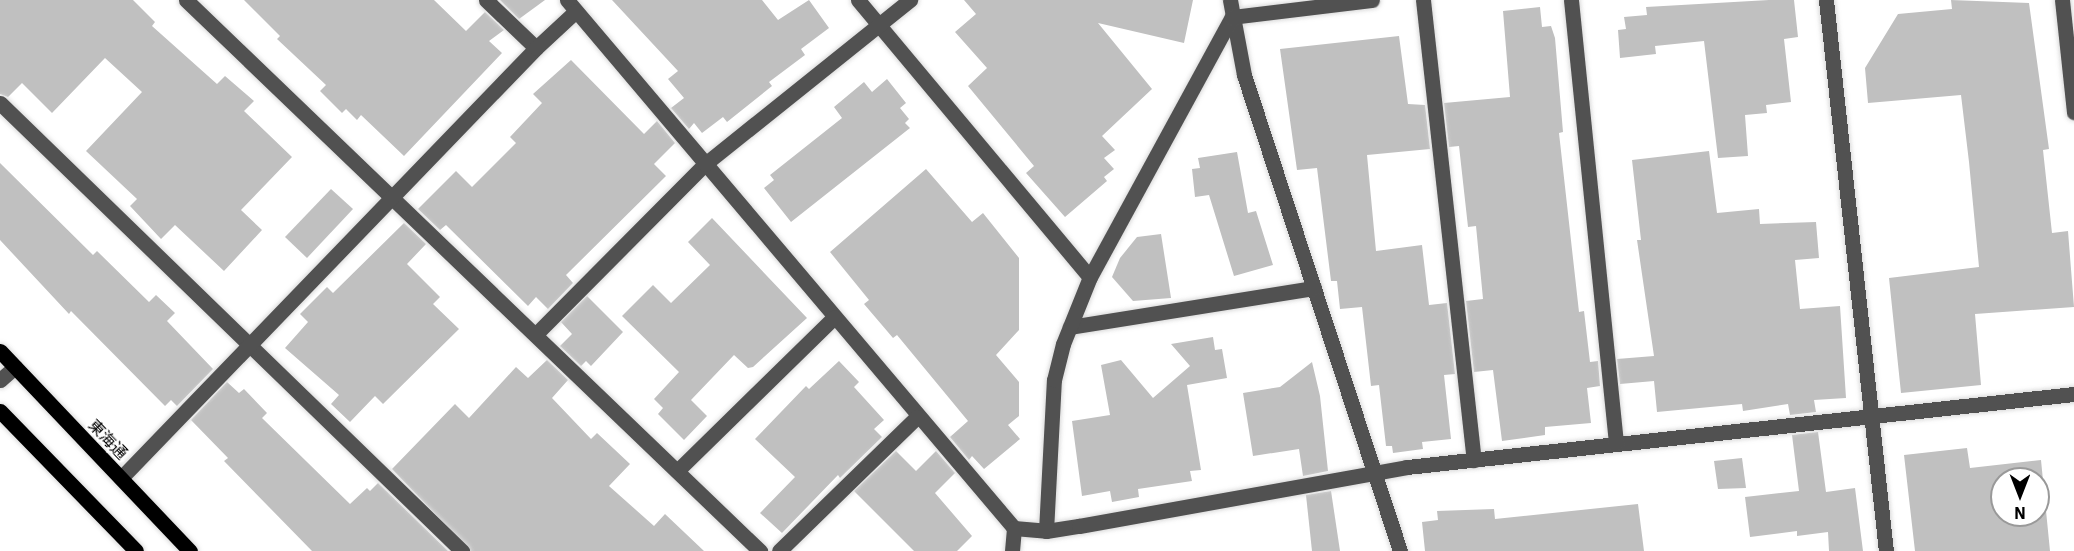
<!DOCTYPE html>
<html>
<head>
<meta charset="utf-8">
<style>
  body { margin:0 }
  #map { position:relative; width:2074px; height:551px; overflow:hidden; background:#fff; font-family:"IBM Plex Sans","Noto Sans JP",sans-serif }
  div>[style] { position:absolute }
  .building>* { inset:0; background:#c0c0c0 }
  .roads { filter:drop-shadow(0 0 2px #dbdbdb) drop-shadow(0 0 2px #dbdbdb) }
  .minor>* { height:15px; margin:-7.5px; padding:0 7.5px; transform-origin:7.5px; border-radius:7.5px; background:#515151 }
  .major>* { height:15px; margin:-7.5px; padding:0 7.5px; transform-origin:7.5px; border-radius:7.5px; background:#000 }
  span { translate:-50% -50%; white-space:nowrap; text-align:center; line-height:1.15; -webkit-text-stroke:4.5px #fff; paint-order:stroke }
  .street-label { font-size:16px; color:#000 }
  .north { position:absolute; left:1990px; top:467px; width:60px; height:60px; box-sizing:border-box; background:#fff; border:2px solid #999; border-radius:50%; rotate:180deg; font-size:16px; font-weight:700; line-height:24px; text-align:center; color:#000 }
  .north::after { content:''; display:block; margin:auto; width:21px; height:27px; background:#000; clip-path:polygon(50% 0,100% 100%,50% 72%,0 100%) }
</style>
</head>
<body>
<div id="map">
  <div class="building">
    <div style="clip-path:polygon(0 0,133px 0,155px 22px,152px 26px,217px 84px,225px 76px,254px 101px,244px 111px,292px 157px,241px 210px,262px 230px,224px 271px,175px 225px,161px 239px,130px 206px,137px 199px,86px 151px,142px 92px,105px 58px,52px 113px,22px 83px,8px 97px,0 94px)"></div>
    <div style="clip-path:polygon(244px 0,434px 0,466px 31px,485px 12px,504px 30px,489px 41px,502px 53px,404px 156px,361px 115px,357px 120px,346px 109px,342px 113px,320px 91px,326px 85px,277px 39px,280px 36px)"></div>
    <div style="clip-path:polygon(500px 0,545px 0,519px 19px)"></div>
    <div style="clip-path:polygon(612px 0,762px 0,778px 20px,809px 0,829px 28px,801px 49px,805px 55px,769px 82px,772px 86px,727px 122px,723px 117px,702px 133px,694px 123px,689px 129px,671px 108px,684px 98px,668px 79px,678px 71px)"></div>
    <div style="clip-path:polygon(964px 0,1193px 0,1184px 43px,1098px 23px,1152px 89px,1102px 136px,1115px 150px,1104px 158px,1114px 169px,1104px 177px,1107px 181px,1065px 217px,1026px 173px,1034px 166px,968px 86px,987px 68px,955px 32px,976px 14px)"></div>
    <div style="clip-path:polygon(1769px 0,1794px 0,1798px 37px,1784px 39px,1791px 102px,1766px 105px,1767px 113px,1745px 115px,1748px 156px,1718px 158px,1704px 41px,1655px 46px,1656px 54px,1620px 58px,1618px 30px,1626px 29px,1624px 17px,1647px 15px,1646px 7px)"></div>
    <div style="clip-path:polygon(1951px 0,2029px 3px,2049px 149px,2043px 150px,2052px 233px,2068px 231px,2074px 307px,1975px 314px,1981px 385px,1901px 393px,1889px 278px,1979px 267px,1969px 162px,1961px 95px,1868px 103px,1865px 68px,1898px 14px,1952px 9px)"></div>
    <div style="clip-path:polygon(1540px 7px,1542px 27px,1551px 26px,1555px 38px,1563px 132px,1559px 133px,1579px 312px,1584px 311px,1590px 362px,1598px 361px,1600px 386px,1587px 388px,1591px 423px,1545px 427px,1545px 435px,1502px 441px,1493px 370px,1474px 372px,1466px 301px,1483px 299px,1476px 226px,1468px 227px,1459px 146px,1449px 147px,1444px 103px,1510px 97px,1503px 11px)"></div>
    <div style="clip-path:polygon(1399px 36px,1408px 104px,1425px 105px,1430px 149px,1367px 155px,1376px 251px,1422px 245px,1429px 305px,1447px 303px,1455px 374px,1444px 375px,1451px 439px,1422px 442px,1423px 449px,1393px 453px,1392px 446px,1386px 446px,1379px 385px,1371px 386px,1362px 307px,1340px 309px,1337px 281px,1331px 281px,1317px 168px,1297px 170px,1280px 49px)"></div>
    <div style="clip-path:polygon(571px 60px,644px 134px,657px 121px,675px 143px,654px 164px,666px 176px,566px 275px,573px 283px,548px 309px,536px 297px,528px 306px,446px 225px,440px 230px,418px 209px,456px 171px,472px 187px,516px 143px,510px 137px,542px 103px,533px 94px)"></div>
    <div style="clip-path:polygon(887px 79px,906px 103px,900px 108px,909px 119px,905px 123px,910px 128px,791px 222px,764px 188px,774px 180px,770px 175px,842px 118px,834px 107px,864px 82px,872px 92px)"></div>
    <div style="clip-path:polygon(1709px 151px,1717px 213px,1759px 209px,1760px 224px,1816px 222px,1819px 258px,1795px 260px,1800px 309px,1840px 306px,1846px 398px,1814px 400px,1816px 412px,1790px 415px,1788px 404px,1743px 411px,1742px 404px,1657px 412px,1654px 381px,1620px 384px,1617px 359px,1654px 356px,1637px 240px,1641px 240px,1632px 160px)"></div>
    <div style="clip-path:polygon(1237px 152px,1248px 213px,1256px 211px,1273px 265px,1234px 276px,1209px 195px,1195px 197px,1192px 169px,1200px 168px,1198px 158px)"></div>
    <div style="clip-path:polygon(0 163px,93px 255px,97px 251px,149px 302px,156px 295px,175px 313px,167px 321px,213px 369px,177px 406px,171px 400px,165px 406px,71px 311px,69px 314px,0 240px)"></div>
    <div style="clip-path:polygon(926px 169px,972px 222px,983px 213px,1019px 258px,1019px 330px,996px 355px,1019px 382px,1019px 416px,1008px 425px,1020px 439px,984px 469px,972px 456px,969px 460px,950px 437px,968px 421px,897px 335px,893px 338px,864px 304px,869px 300px,830px 252px)"></div>
    <div style="clip-path:polygon(331px 189px,353px 209px,307px 258px,285px 237px)"></div>
    <div style="clip-path:polygon(712px 218px,807px 318px,753px 367px,748px 368px,734px 355px,691px 400px,707px 416px,684px 440px,658px 414px,663px 408px,654px 399px,679px 372px,622px 316px,653px 285px,671px 303px,710px 265px,688px 242px)"></div>
    <div style="clip-path:polygon(404px 223px,426px 244px,407px 264px,440px 297px,433px 304px,459px 329px,383px 404px,375px 396px,350px 422px,331px 404px,339px 395px,285px 348px,308px 322px,300px 314px,327px 287px,333px 293px)"></div>
    <div style="clip-path:polygon(1161px 234px,1171px 298px,1133px 301px,1112px 277px,1120px 258px,1137px 237px)"></div>
    <div style="clip-path:polygon(587px 296px,623px 332px,591px 366px,586px 361px,581px 366px,560px 346px,572px 334px,561px 322px)"></div>
    <div style="clip-path:polygon(1213px 337px,1215px 350px,1222px 349px,1227px 378px,1187px 385px,1201px 470px,1190px 471px,1192px 481px,1138px 489px,1139px 497px,1112px 502px,1110px 491px,1082px 496px,1072px 421px,1110px 415px,1101px 365px,1121px 360px,1153px 398px,1190px 366px,1171px 344px)"></div>
    <div style="clip-path:polygon(547px 360px,568px 380px,552px 398px,591px 439px,597px 433px,630px 464px,609px 486px,654px 526px,665px 514px,704px 551px,471px 551px,392px 469px,455px 404px,469px 418px,516px 367px,528px 378px)"></div>
    <div style="clip-path:polygon(839px 361px,859px 382px,854px 387px,884px 420px,874px 429px,882px 437px,840px 478px,838px 475px,782px 533px,760px 513px,795px 477px,755px 439px,806px 386px,809px 389px)"></div>
    <div style="clip-path:polygon(1312px 362px,1320px 396px,1328px 471px,1303px 476px,1299px 449px,1253px 456px,1243px 393px,1280px 387px)"></div>
    <div style="clip-path:polygon(227px 382px,239px 393px,244px 389px,267px 413px,262px 418px,350px 504px,367px 488px,370px 491px,378px 483px,448px 551px,312px 551px,224px 461px,228px 458px,191px 420px)"></div>
    <div style="clip-path:polygon(1818px 432px,1826px 492px,1855px 488px,1863px 551px,1829px 551px,1828px 532px,1797px 536px,1797px 531px,1750px 537px,1745px 497px,1799px 491px,1792px 435px)"></div>
    <div style="clip-path:polygon(evenodd,1967px 448px,1970px 468px,2041px 460px,2050px 551px,1915px 551px,1904px 455px,1967px 448px,2002px 479px,2038px 479px,2038px 515px,2002px 515px,2002px 479px)"></div>
    <div style="clip-path:polygon(896px 451px,916px 471px,936px 451px,955px 473px,935px 493px,972px 536px,957px 551px,914px 551px,854px 491px)"></div>
    <div style="clip-path:polygon(1742px 458px,1746px 488px,1718px 489px,1714px 461px)"></div>
    <div style="clip-path:polygon(1331px 491px,1340px 551px,1312px 551px,1306px 495px)"></div>
    <div style="clip-path:polygon(1638px 504px,1644px 551px,1425px 551px,1422px 522px,1438px 520px,1437px 511px,1494px 509px,1495px 519px)"></div>
  </div>
  <div class="roads">
    <div class="minor">
      <div style="left:186px;top:0;width:796px;rotate:43.83deg"></div>
      <div style="left:486px;top:0;width:69px;rotate:43.8deg"></div>
      <div style="left:567px;top:0;width:692px;rotate:49.75deg"></div>
      <div style="left:1014px;top:528px;width:32px;rotate:5deg"></div>
      <div style="left:1046px;top:531px;width:33px;rotate:-9deg"></div>
      <div style="left:1079px;top:526px;width:333px;rotate:-10.2deg"></div>
      <div style="left:1407px;top:467px;width:671px;rotate:-6.25deg"></div>
      <div style="left:858px;top:0;width:361px;rotate:50.1deg"></div>
      <div style="left:1230px;top:0;width:76px;rotate:79.4deg"></div>
      <div style="left:1244px;top:75px;width:501px;rotate:71.85deg"></div>
      <div style="left:1423px;top:0;width:463px;rotate:83.7deg"></div>
      <div style="left:1571px;top:0;width:445px;rotate:84.2deg"></div>
      <div style="left:1826px;top:0;width:554px;rotate:83.79deg"></div>
      <div style="left:2062px;top:0;width:113px;rotate:83.9deg"></div>
      <div style="left:0;top:103px;width:644px;rotate:44.12deg"></div>
      <div style="left:1070px;top:327px;width:247px;rotate:-9.1deg"></div>
      <div style="left:536px;top:334px;width:240px;rotate:-45.2deg"></div>
      <div style="left:705px;top:164px;width:263px;rotate:-38.7deg"></div>
      <div style="left:0;top:380px;width:20px;rotate:-41deg"></div>
      <div style="left:677px;top:471px;width:220px;rotate:-44.4deg"></div>
      <div style="left:121px;top:478px;width:598px;rotate:-46.02deg"></div>
      <div style="left:536px;top:48px;width:54px;rotate:-42.8deg"></div>
      <div style="left:1046px;top:531px;width:151px;rotate:-87deg"></div>
      <div style="left:1054px;top:380px;width:37px;rotate:-76deg"></div>
      <div style="left:1063px;top:344px;width:72px;rotate:-68.1deg"></div>
      <div style="left:1090px;top:277px;width:296px;rotate:-61.4deg"></div>
      <div style="left:1232px;top:17px;width:141px;rotate:-6.9deg"></div>
      <div style="left:779px;top:551px;width:192px;rotate:-44.2deg"></div>
      <div style="left:1012px;top:551px;width:23px;rotate:-85deg"></div>
    </div>
    <div class="major">
      <div style="left:0;top:351px;width:276px;rotate:46.5deg"></div>
      <div style="left:0;top:411px;width:195px;rotate:45.8deg"></div>
    </div>
  </div>
  <div class="street-label">
    <span style="left:108px;top:439px;rotate:46deg">東海通</span>
  </div>
  <div class="north">N</div>
</div>
</body>
</html>
